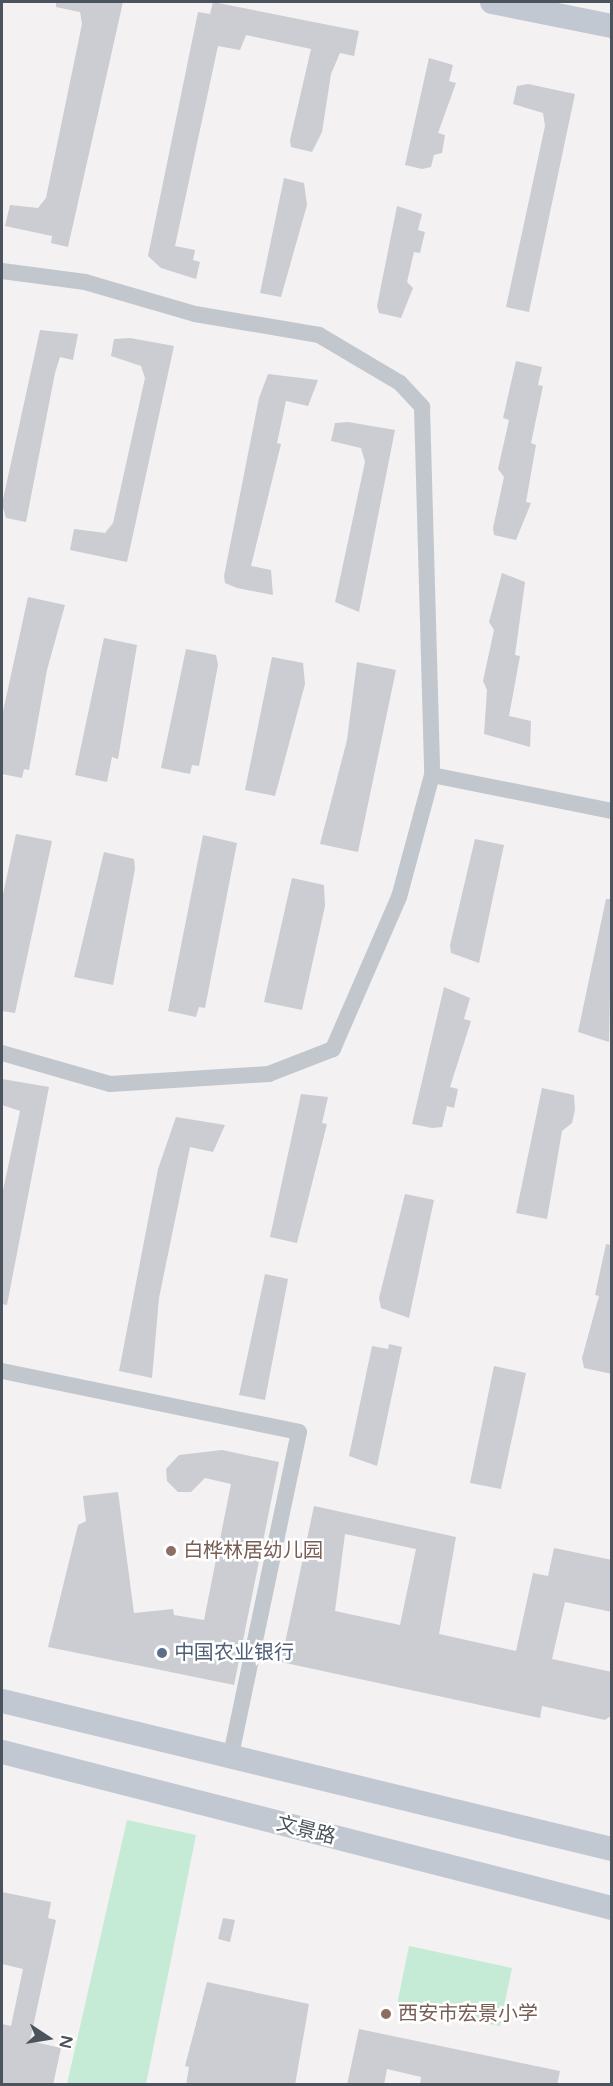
<!DOCTYPE html>
<html>
<head>
<meta charset="utf-8">
<style>
  body { margin:0 }
  #map { position:relative; width:613px; height:2086px; overflow:hidden; background:#f3f1f1; font-family:"Varela Round","Noto Sans SC",sans-serif }
  div>[style] { position:absolute }
  .green>* { inset:0; background:#c5ead6 }
  .building>* { inset:0; background:#cbcdd2 }
  .minor>* { height:16px; margin:-8px; padding:0 8px; transform-origin:8px; border-radius:8px; background:#c1c7cd }
  .secondary>* { height:24px; margin:-12px; padding:0 12px; transform-origin:12px; border-radius:12px; background:#c1c8d2 }
  .dots>* { width:16px; height:16px; translate:-50% -50%; box-sizing:border-box; border:3px solid #fff; border-radius:50% }
  span { translate:-50% -50%; white-space:nowrap; text-align:center; line-height:1.15; -webkit-text-stroke:5px #fff; paint-order:stroke }
  .education-label { font-size:20px; color:#785e54 }
  .left { translate:0 -50%; text-align:left }
  .service-label { font-size:20px; color:#4e5e75 }
  .street-label { font-size:20px; color:#4b535c }
  .frame { position:absolute; inset:0; border:3px solid #4b535c; pointer-events:none }
  .north { position:absolute; left:18px; top:2008px; width:60px; height:60px; -webkit-text-stroke:4px #fff; paint-order:stroke; rotate:102deg; font-size:16px; font-weight:700; line-height:24px; text-align:center; color:#4b535c }
  .north::after { content:''; display:block; margin:auto; width:21px; height:27px; background:#4b535c; clip-path:polygon(50% 0,100% 100%,50% 72%,0 100%) }
</style>
</head>
<body>
<div id="map">
  <div class="green">
    <div style="clip-path:polygon(127px 1820px,196px 1835px,146px 2084px,67px 2084px)"></div>
    <div style="clip-path:polygon(409px 1946px,512px 1968px,500px 2026px,397px 2005px)"></div>
  </div>
  <div class="building">
    <div style="clip-path:polygon(56px 2px,123px 2px,68px 247px,51px 243px,52px 236px,5px 226px,10px 205px,38px 208px,46px 198px,82px 24px,80px 12px,56px 7px)"></div>
    <div style="clip-path:polygon(213px 2px,359px 31px,354px 56px,340px 53px,331px 74px,322px 132px,312px 152px,291px 147px,290px 140px,311px 49px,246px 35px,240px 50px,218px 46px,175px 246px,195px 250px,193px 260px,200px 262px,196px 279px,161px 268px,148px 256px,198px 12px,210px 14px)"></div>
    <div style="clip-path:polygon(429px 58px,453px 65px,449px 81px,456px 83px,438px 133px,445px 135px,442px 153px,434px 155px,431px 167px,422px 169px,405px 165px)"></div>
    <div style="clip-path:polygon(528px 84px,575px 94px,529px 312px,506px 307px,545px 126px,543px 113px,513px 104px,517px 86px)"></div>
    <div style="clip-path:polygon(284px 178px,304px 183px,307px 205px,281px 297px,260px 293px)"></div>
    <div style="clip-path:polygon(397px 206px,422px 214px,418px 230px,425px 232px,420px 253px,414px 252px,407px 282px,413px 288px,401px 318px,379px 313px,377px 306px)"></div>
    <div style="clip-path:polygon(40px 330px,78px 334px,73px 360px,60px 357px,55px 373px,26px 522px,6px 518px,2px 504px)"></div>
    <div style="clip-path:polygon(130px 338px,174px 346px,127px 562px,70px 550px,74px 529px,105px 533px,113px 523px,145px 378px,141px 366px,111px 356px,114px 339px)"></div>
    <div style="clip-path:polygon(516px 361px,542px 367px,538px 385px,543px 386px,531px 443px,536px 445px,526px 502px,531px 503px,516px 540px,494px 535px,493px 528px,504px 477px,498px 469px,509px 420px,503px 418px)"></div>
    <div style="clip-path:polygon(268px 374px,318px 380px,308px 406px,286px 401px,277px 443px,281px 444px,251px 566px,271px 570px,273px 595px,237px 588px,225px 583px,224px 576px,259px 398px)"></div>
    <div style="clip-path:polygon(348px 422px,395px 430px,359px 612px,335px 602px,365px 462px,361px 448px,331px 441px,335px 423px)"></div>
    <div style="clip-path:polygon(502px 573px,525px 582px,515px 655px,520px 656px,509px 716px,531px 721px,530px 747px,484px 734px,487px 690px,483px 681px,494px 630px,489px 622px)"></div>
    <div style="clip-path:polygon(28px 597px,65px 605px,47px 670px,29px 770px,24px 769px,22px 778px,2px 774px,2px 716px)"></div>
    <div style="clip-path:polygon(104px 638px,137px 645px,118px 759px,112px 757px,107px 782px,75px 775px)"></div>
    <div style="clip-path:polygon(186px 649px,216px 655px,218px 665px,199px 766px,192px 765px,190px 774px,161px 768px)"></div>
    <div style="clip-path:polygon(272px 657px,303px 663px,305px 684px,275px 796px,245px 790px)"></div>
    <div style="clip-path:polygon(357px 662px,396px 670px,358px 852px,320px 844px,347px 740px)"></div>
    <div style="clip-path:polygon(16px 834px,52px 841px,15px 1013px,2px 1011px,2px 899px)"></div>
    <div style="clip-path:polygon(203px 835px,237px 843px,205px 1008px,199px 1007px,196px 1017px,168px 1011px)"></div>
    <div style="clip-path:polygon(475px 839px,504px 845px,479px 963px,451px 953px,450px 945px)"></div>
    <div style="clip-path:polygon(104px 852px,134px 859px,135px 869px,113px 985px,74px 977px)"></div>
    <div style="clip-path:polygon(292px 878px,324px 885px,325px 906px,302px 1010px,264px 1002px)"></div>
    <div style="clip-path:polygon(606px 899px,612px 899px,609px 1042px,578px 1032px)"></div>
    <div style="clip-path:polygon(444px 987px,470px 998px,464px 1019px,471px 1021px,450px 1087px,458px 1089px,454px 1108px,447px 1106px,442px 1127px,432px 1128px,412px 1124px)"></div>
    <div style="clip-path:polygon(2px 1079px,49px 1087px,7px 1305px,2px 1304px,2px 1195px,20px 1111px,2px 1105px)"></div>
    <div style="clip-path:polygon(542px 1088px,574px 1095px,575px 1110px,572px 1123px,562px 1131px,547px 1219px,516px 1213px)"></div>
    <div style="clip-path:polygon(301px 1094px,328px 1097px,322px 1123px,327px 1124px,297px 1243px,270px 1237px)"></div>
    <div style="clip-path:polygon(176px 1117px,225px 1125px,213px 1152px,190px 1147px,159px 1298px,152px 1378px,119px 1371px,158px 1169px)"></div>
    <div style="clip-path:polygon(405px 1194px,434px 1200px,409px 1318px,381px 1308px,379px 1298px)"></div>
    <div style="clip-path:polygon(606px 1244px,612px 1245px,612px 1374px,584px 1368px,582px 1358px,599px 1296px,595px 1295px)"></div>
    <div style="clip-path:polygon(265px 1274px,288px 1279px,265px 1400px,239px 1395px)"></div>
    <div style="clip-path:polygon(389px 1344px,402px 1347px,377px 1466px,349px 1456px,372px 1346px,388px 1349px)"></div>
    <div style="clip-path:polygon(494px 1366px,526px 1373px,501px 1489px,470px 1483px)"></div>
    <div style="clip-path:polygon(222px 1450px,279px 1462px,234px 1685px,48px 1647px,78px 1525px,86px 1521px,83px 1496px,118px 1492px,134px 1613px,173px 1609px,174px 1615px,204px 1620px,231px 1484px,205px 1478px,191px 1492px,178px 1492px,167px 1481px,166px 1469px,179px 1455px)"></div>
    <div style="clip-path:polygon(evenodd,314px 1506px,456px 1537px,439px 1634px,516px 1651px,533px 1573px,548px 1576px,554px 1548px,612px 1560px,612px 1612px,565px 1602px,552px 1659px,612px 1672px,612px 1715px,605px 1720px,542px 1706px,540px 1718px,281px 1662px,314px 1506px,345px 1534px,416px 1549px,400px 1625px,335px 1611px,345px 1534px)"></div>
    <div style="clip-path:polygon(2px 1892px,51px 1902px,48px 1918px,56px 1920px,30px 2041px,61px 2048px,53px 2085px,2px 2085px,2px 2024px,11px 2026px,23px 1969px,2px 1964px)"></div>
    <div style="clip-path:polygon(223px 1918px,235px 1920px,230px 1942px,218px 1939px)"></div>
    <div style="clip-path:polygon(207px 1982px,309px 2004px,295px 2085px,186px 2085px,189px 2067px,185px 2066px)"></div>
    <div style="clip-path:polygon(359px 2029px,560px 2071px,557px 2085px,420px 2085px,421px 2077px,387px 2069px,384px 2085px,347px 2085px)"></div>
  </div>
  <div class="minor">
    <div style="left:2px;top:271px;width:84px;rotate:7.5deg"></div>
    <div style="left:85px;top:282px;width:115px;rotate:16.2deg"></div>
    <div style="left:195px;top:314px;width:126px;rotate:9.6deg"></div>
    <div style="left:319px;top:335px;width:94px;rotate:30.7deg"></div>
    <div style="left:400px;top:383px;width:33px;rotate:47deg"></div>
    <div style="left:422px;top:407px;width:368px;rotate:88.4deg"></div>
    <div style="left:432px;top:775px;width:126px;rotate:105.1deg"></div>
    <div style="left:399px;top:897px;width:166px;rotate:113.5deg"></div>
    <div style="left:333px;top:1049px;width:69px;rotate:158.7deg"></div>
    <div style="left:269px;top:1074px;width:159px;rotate:176.4deg"></div>
    <div style="left:110px;top:1084px;width:112px;rotate:-164deg"></div>
    <div style="left:432px;top:775px;width:184px;rotate:11.3deg"></div>
    <div style="left:2px;top:1371px;width:303px;rotate:11.6deg"></div>
    <div style="left:299px;top:1432px;width:335px;rotate:101.9deg"></div>
  </div>
  <div class="secondary">
    <div style="left:492px;top:2px;width:122px;rotate:11.3deg"></div>
    <div style="left:2px;top:1701px;width:628px;rotate:13.64deg"></div>
    <div style="left:2px;top:1752px;width:630px;rotate:14.35deg"></div>
  </div>
  <div class="dots">
    <div style="left:171px;top:1551px;background:#8d6e63"></div>
    <div style="left:162px;top:1653px;background:#5c6f8a"></div>
    <div style="left:386px;top:2014px;background:#8d6e63"></div>
  </div>
  <div class="education-label">
    <span class="left" style="left:183px;top:1551px">白桦林居幼儿园</span>
    <span class="left" style="left:398px;top:2014px">西安市宏景小学</span>
  </div>
  <div class="service-label">
    <span class="left" style="left:174px;top:1653px">中国农业银行</span>
  </div>
  <div class="street-label">
    <span style="left:306px;top:1831px;rotate:14deg">文景路</span>
  </div>
  <div class="frame"></div>
  <div class="north">N</div>
</div>
</body>
</html>
